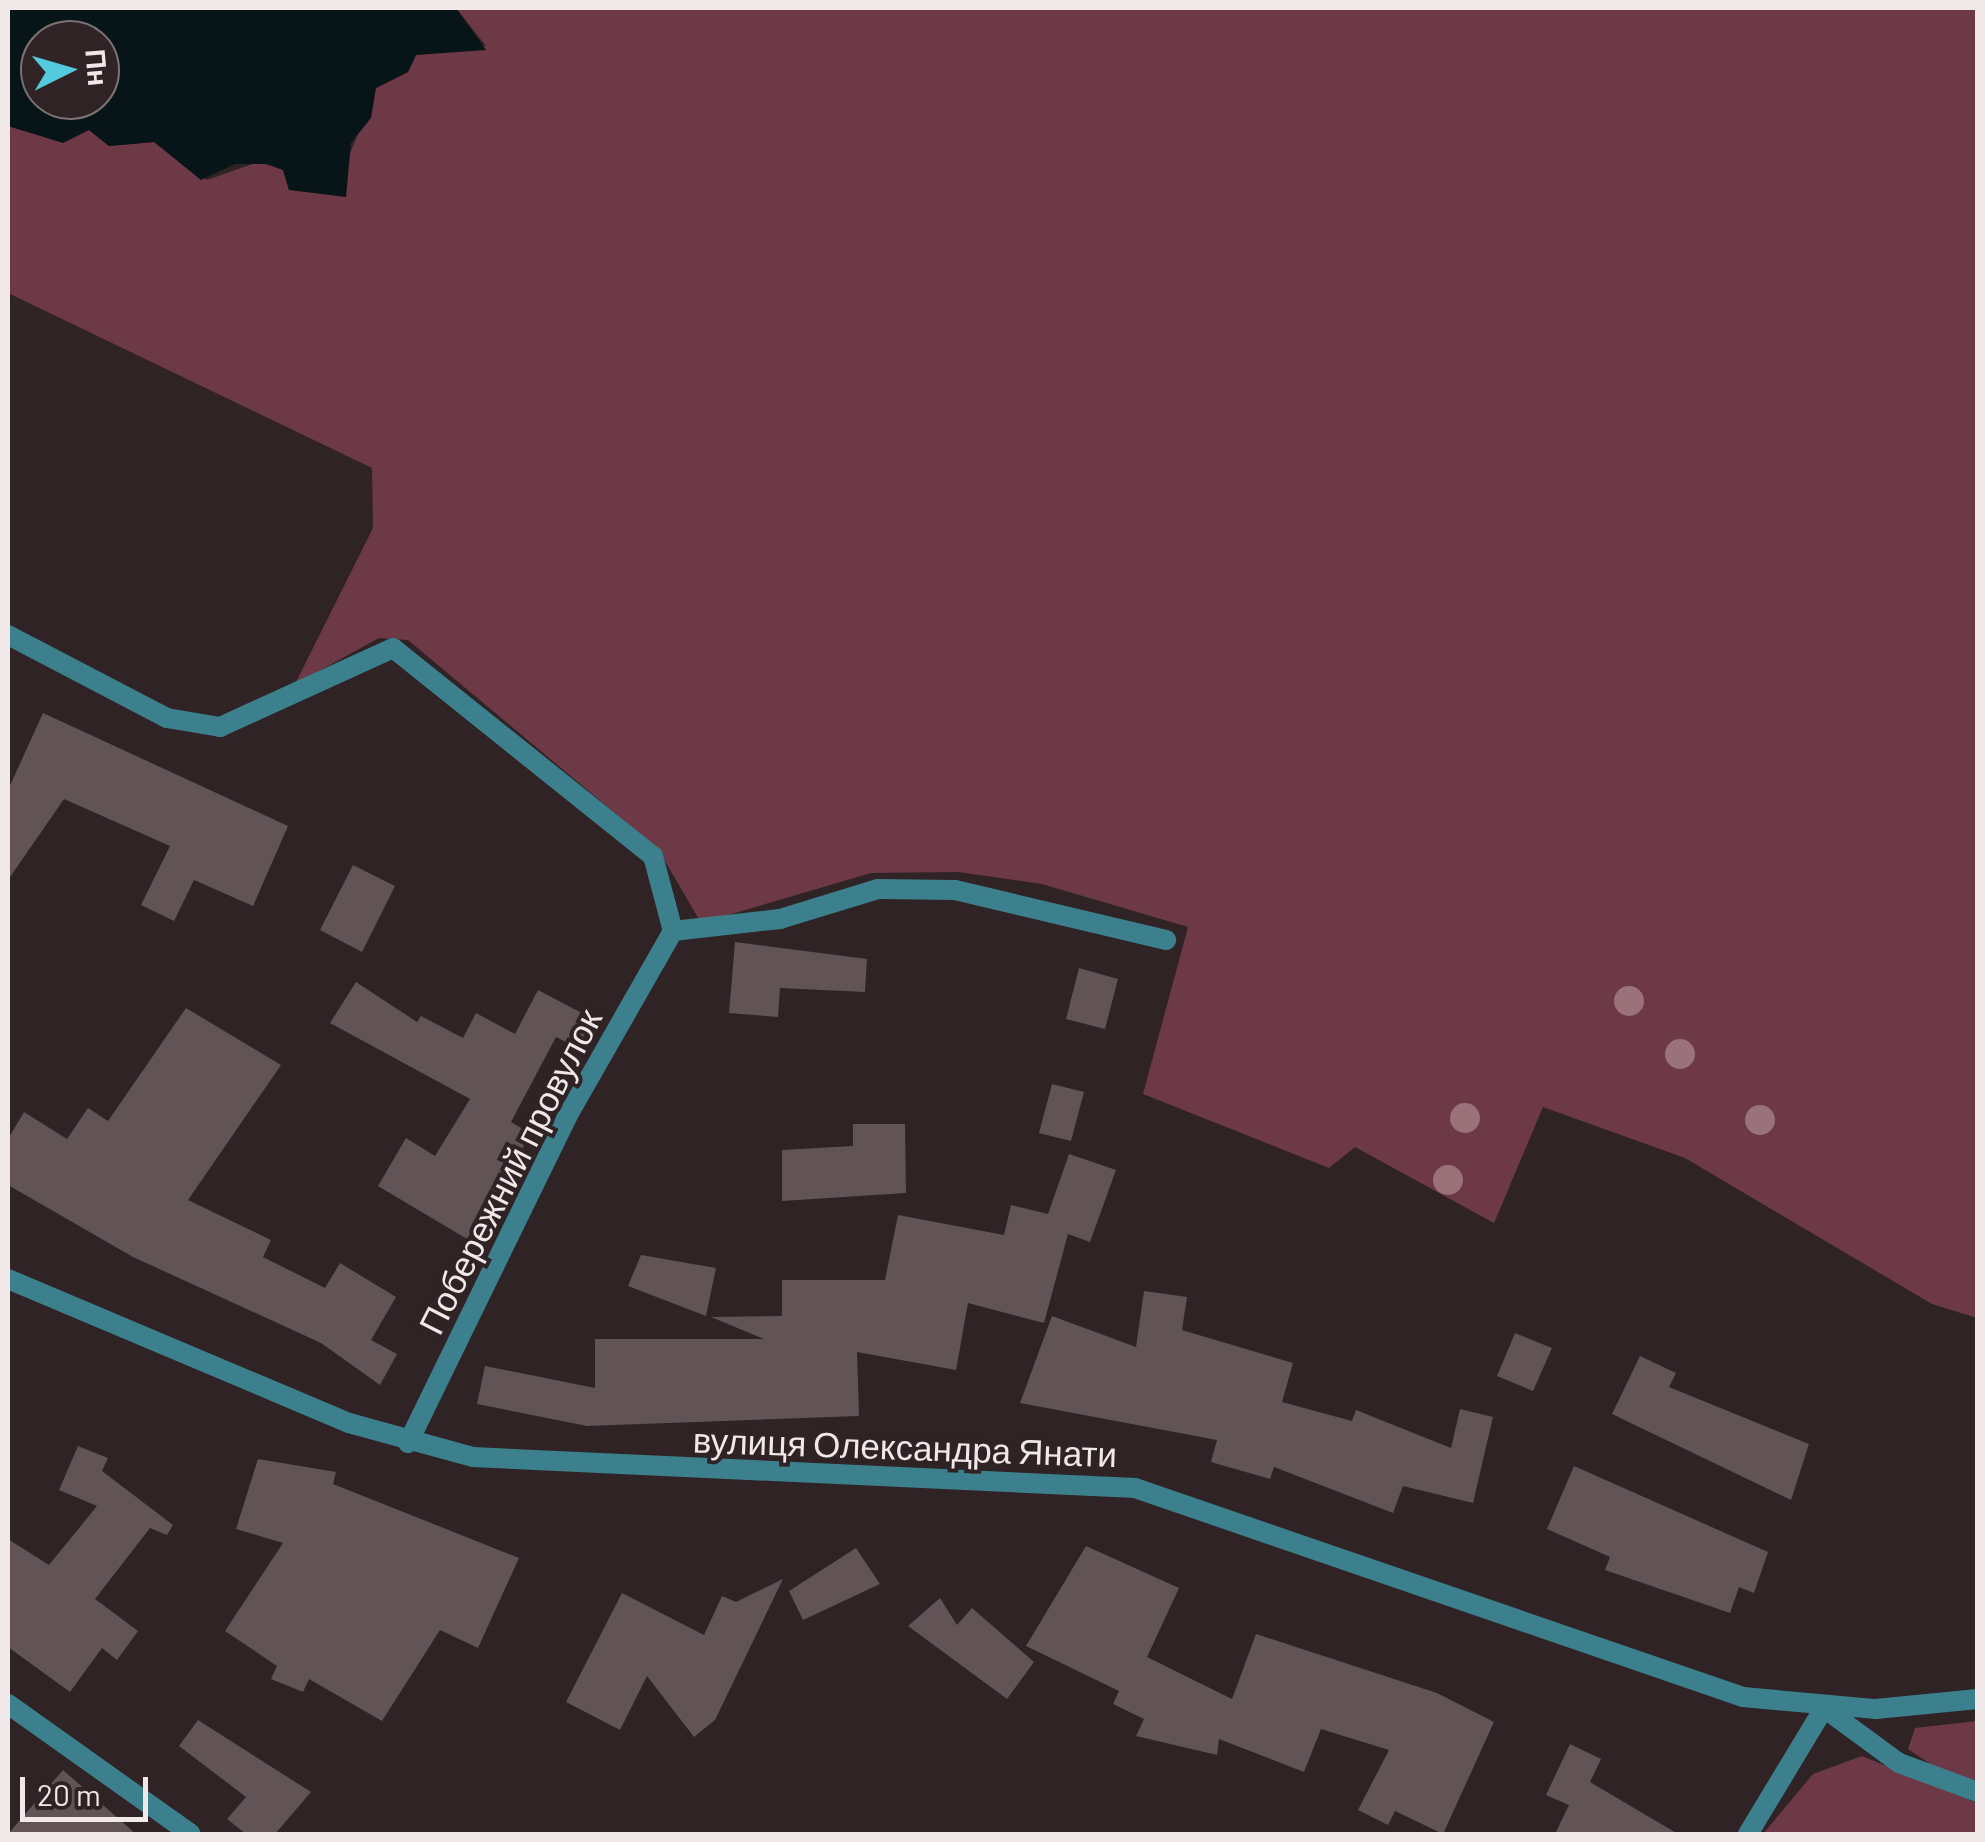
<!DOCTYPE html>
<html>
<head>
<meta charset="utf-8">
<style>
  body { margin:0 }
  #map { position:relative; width:1985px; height:1842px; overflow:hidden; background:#2f2325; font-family:Barlow,sans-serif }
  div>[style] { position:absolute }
  .green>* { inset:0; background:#6e3947 }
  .water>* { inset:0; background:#081518 }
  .building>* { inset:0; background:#615356 }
  .service>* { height:20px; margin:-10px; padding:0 10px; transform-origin:10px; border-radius:10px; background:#3b808c }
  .minor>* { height:20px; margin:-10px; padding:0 10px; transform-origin:10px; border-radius:10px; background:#3b808c }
  .tertiary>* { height:20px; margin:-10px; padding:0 10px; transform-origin:10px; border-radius:10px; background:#3b808c }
  .trees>* { width:30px; height:30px; margin:-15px; border-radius:50%; background:#9b727a }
  span { translate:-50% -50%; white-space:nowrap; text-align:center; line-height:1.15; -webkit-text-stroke:8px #2f2325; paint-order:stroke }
  .street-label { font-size:35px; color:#f0e8e9 }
  .frame { position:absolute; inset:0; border:10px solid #f0e8e9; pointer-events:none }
  .north { position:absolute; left:20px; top:20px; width:100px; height:100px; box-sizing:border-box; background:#2f2325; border:2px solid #7c7273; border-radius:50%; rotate:85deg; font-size:28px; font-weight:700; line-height:40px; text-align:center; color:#f0e8e9 }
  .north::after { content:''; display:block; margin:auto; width:35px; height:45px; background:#54cade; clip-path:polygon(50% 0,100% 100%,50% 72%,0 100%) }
  .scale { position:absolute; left:20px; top:1777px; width:128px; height:45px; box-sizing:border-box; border:5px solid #f0e8e9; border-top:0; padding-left:12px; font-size:30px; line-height:35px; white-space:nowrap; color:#f0e8e9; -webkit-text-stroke:8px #2f2325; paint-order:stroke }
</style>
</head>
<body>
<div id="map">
  <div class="green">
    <div style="clip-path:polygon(456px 8px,1977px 8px,1977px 1318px,1932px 1304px,1685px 1158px,1543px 1107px,1494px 1223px,1355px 1147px,1329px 1168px,1143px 1094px,1188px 927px,1042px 884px,958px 872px,871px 873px,701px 923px,658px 849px,408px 640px,379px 638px,295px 684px,373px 528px,372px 468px,8px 293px,8px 126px,58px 141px,89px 130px,109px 146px,154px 142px,207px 180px,258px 162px,283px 170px,289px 190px,336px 189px,376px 88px,408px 72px,416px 55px,486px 46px)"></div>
    <div style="clip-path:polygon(1977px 1721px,1977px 1780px,1945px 1774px,1908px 1749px,1915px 1728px)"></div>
    <div style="clip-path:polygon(1862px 1756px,1977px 1803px,1977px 1834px,1763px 1834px,1813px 1774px)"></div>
  </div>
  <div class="water">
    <div style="clip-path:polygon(evenodd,8px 8px,456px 8px,486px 50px,416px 55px,408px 72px,376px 88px,371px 118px,351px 143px,346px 197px,289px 190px,283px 170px,268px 164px,235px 164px,201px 180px,154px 142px,109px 146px,89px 130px,63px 143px,8px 126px,8px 8px,40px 40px,100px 40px,100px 100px,40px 100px,40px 40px)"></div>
  </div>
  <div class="building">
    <div style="clip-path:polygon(43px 713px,288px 826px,253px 906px,194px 880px,174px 921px,141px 905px,170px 846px,64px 799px,8px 880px,8px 790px)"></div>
    <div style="clip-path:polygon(353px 865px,395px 886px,362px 952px,320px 930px)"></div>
    <div style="clip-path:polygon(735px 942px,867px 959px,865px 992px,780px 988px,778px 1017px,729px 1013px)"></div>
    <div style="clip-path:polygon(1079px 968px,1118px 979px,1105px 1029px,1066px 1019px)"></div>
    <div style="clip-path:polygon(356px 982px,417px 1022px,421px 1016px,463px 1038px,476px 1013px,515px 1034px,538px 990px,593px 1019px,578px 1048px,556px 1037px,511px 1122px,531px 1134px,467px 1239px,378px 1186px,406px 1138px,435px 1156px,470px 1099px,330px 1023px)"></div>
    <div style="clip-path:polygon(186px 1008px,281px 1065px,188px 1200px,271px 1240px,263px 1257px,325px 1288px,340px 1263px,396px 1297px,371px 1340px,397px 1354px,380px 1385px,321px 1343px,133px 1257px,8px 1185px,8px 1139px,24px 1112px,67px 1139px,88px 1108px,108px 1121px)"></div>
    <div style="clip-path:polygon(1052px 1084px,1084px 1092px,1071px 1141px,1039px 1133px)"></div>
    <div style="clip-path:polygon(853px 1124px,905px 1124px,906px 1193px,782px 1201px,782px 1150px,853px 1146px)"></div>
    <div style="clip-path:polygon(1069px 1154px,1116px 1170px,1090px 1242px,1068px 1234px,1044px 1323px,968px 1303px,956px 1370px,857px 1352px,859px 1416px,587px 1426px,477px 1404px,485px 1366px,595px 1388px,595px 1339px,764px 1339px,711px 1317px,782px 1316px,782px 1280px,885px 1280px,898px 1215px,1004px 1235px,1011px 1205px,1048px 1214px)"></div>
    <div style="clip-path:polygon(641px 1255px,716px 1268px,706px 1316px,628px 1286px)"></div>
    <div style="clip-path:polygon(1144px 1291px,1187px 1297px,1182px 1330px,1293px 1363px,1282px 1402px,1352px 1421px,1356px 1410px,1451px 1448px,1460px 1409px,1493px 1417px,1473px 1503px,1403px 1486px,1393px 1513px,1274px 1467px,1270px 1479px,1211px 1462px,1217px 1440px,1020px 1403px,1052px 1316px,1136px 1347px)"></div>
    <div style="clip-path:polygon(1515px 1333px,1552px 1348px,1533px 1391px,1497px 1376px)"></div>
    <div style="clip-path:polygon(1640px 1356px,1676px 1373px,1669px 1387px,1809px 1444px,1791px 1500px,1612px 1414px)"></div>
    <div style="clip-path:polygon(78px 1446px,108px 1458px,102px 1471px,173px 1525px,167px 1535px,150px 1528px,95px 1599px,138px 1631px,117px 1660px,102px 1648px,70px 1692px,8px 1647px,8px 1539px,49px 1565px,97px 1506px,59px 1490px)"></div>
    <div style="clip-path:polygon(258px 1459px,336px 1472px,333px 1484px,519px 1558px,478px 1648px,440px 1630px,382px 1721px,309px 1679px,303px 1692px,271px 1679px,277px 1666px,225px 1631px,283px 1543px,236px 1529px)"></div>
    <div style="clip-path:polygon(1574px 1466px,1768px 1552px,1754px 1593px,1739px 1587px,1730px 1613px,1605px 1570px,1610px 1557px,1547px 1529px)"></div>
    <div style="clip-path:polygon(1086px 1546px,1179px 1588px,1147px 1657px,1232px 1699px,1256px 1634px,1437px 1693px,1494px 1722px,1443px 1834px,1395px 1811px,1388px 1825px,1358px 1810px,1389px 1750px,1321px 1729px,1304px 1772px,1219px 1739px,1217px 1755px,1136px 1736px,1144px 1719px,1113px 1704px,1119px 1691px,1026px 1646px)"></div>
    <div style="clip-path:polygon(856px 1548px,880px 1584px,803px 1620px,789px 1591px)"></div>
    <div style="clip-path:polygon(783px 1579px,715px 1720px,694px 1737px,647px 1676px,620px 1730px,566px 1702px,622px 1593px,704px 1635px,722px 1596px,736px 1602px)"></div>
    <div style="clip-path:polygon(940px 1598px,957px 1625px,972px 1608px,1034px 1662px,1007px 1699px,908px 1626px)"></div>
    <div style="clip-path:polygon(198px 1720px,311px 1792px,275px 1834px,246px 1834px,227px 1819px,246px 1797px,179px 1746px)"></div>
    <div style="clip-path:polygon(1570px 1744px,1601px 1759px,1590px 1782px,1678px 1834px,1555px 1834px,1569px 1805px,1546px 1795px)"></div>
    <div style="clip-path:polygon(63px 1770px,136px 1834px,8px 1834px)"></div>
  </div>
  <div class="service">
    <div style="left:8px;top:635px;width:179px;rotate:27.6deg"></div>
    <div style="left:167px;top:718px;width:54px;rotate:9.6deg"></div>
    <div style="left:220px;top:727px;width:190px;rotate:-24.5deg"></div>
    <div style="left:393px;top:648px;width:333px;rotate:38.7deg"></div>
    <div style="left:653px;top:856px;width:78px;rotate:75.1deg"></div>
    <div style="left:673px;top:931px;width:212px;rotate:119.7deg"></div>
    <div style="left:568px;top:1115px;width:365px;rotate:116deg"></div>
    <div style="left:673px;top:931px;width:108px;rotate:-6.4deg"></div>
    <div style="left:780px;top:919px;width:102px;rotate:-17deg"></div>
    <div style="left:878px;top:889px;width:77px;rotate:0.7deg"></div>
    <div style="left:955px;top:890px;width:217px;rotate:13.3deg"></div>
  </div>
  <div class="minor">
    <div style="left:8px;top:1704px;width:224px;rotate:35.4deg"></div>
    <div style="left:1824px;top:1708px;width:93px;rotate:36.3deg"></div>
    <div style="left:1899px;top:1763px;width:84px;rotate:20.2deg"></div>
  </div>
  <div class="tertiary">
    <div style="left:8px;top:1279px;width:370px;rotate:22.9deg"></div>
    <div style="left:349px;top:1423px;width:129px;rotate:15.3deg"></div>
    <div style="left:473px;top:1457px;width:663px;rotate:2.68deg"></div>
    <div style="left:1135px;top:1488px;width:643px;rotate:18.97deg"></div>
    <div style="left:1743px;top:1697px;width:134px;rotate:5.2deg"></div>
    <div style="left:1876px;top:1709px;width:102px;rotate:-5.6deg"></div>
    <div style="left:1748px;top:1834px;width:147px;rotate:-58.9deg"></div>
  </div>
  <div class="trees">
    <div style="left:1629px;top:1001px"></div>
    <div style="left:1680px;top:1054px"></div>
    <div style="left:1465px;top:1118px"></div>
    <div style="left:1760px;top:1120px"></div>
    <div style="left:1448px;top:1180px"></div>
  </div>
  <div class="street-label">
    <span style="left:509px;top:1171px;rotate:-63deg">Побережний провулок</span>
    <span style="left:905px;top:1446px;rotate:2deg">вулиця Олександра Янати</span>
  </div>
  <div class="frame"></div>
  <div class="north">Пн</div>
  <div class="scale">20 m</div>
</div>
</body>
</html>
